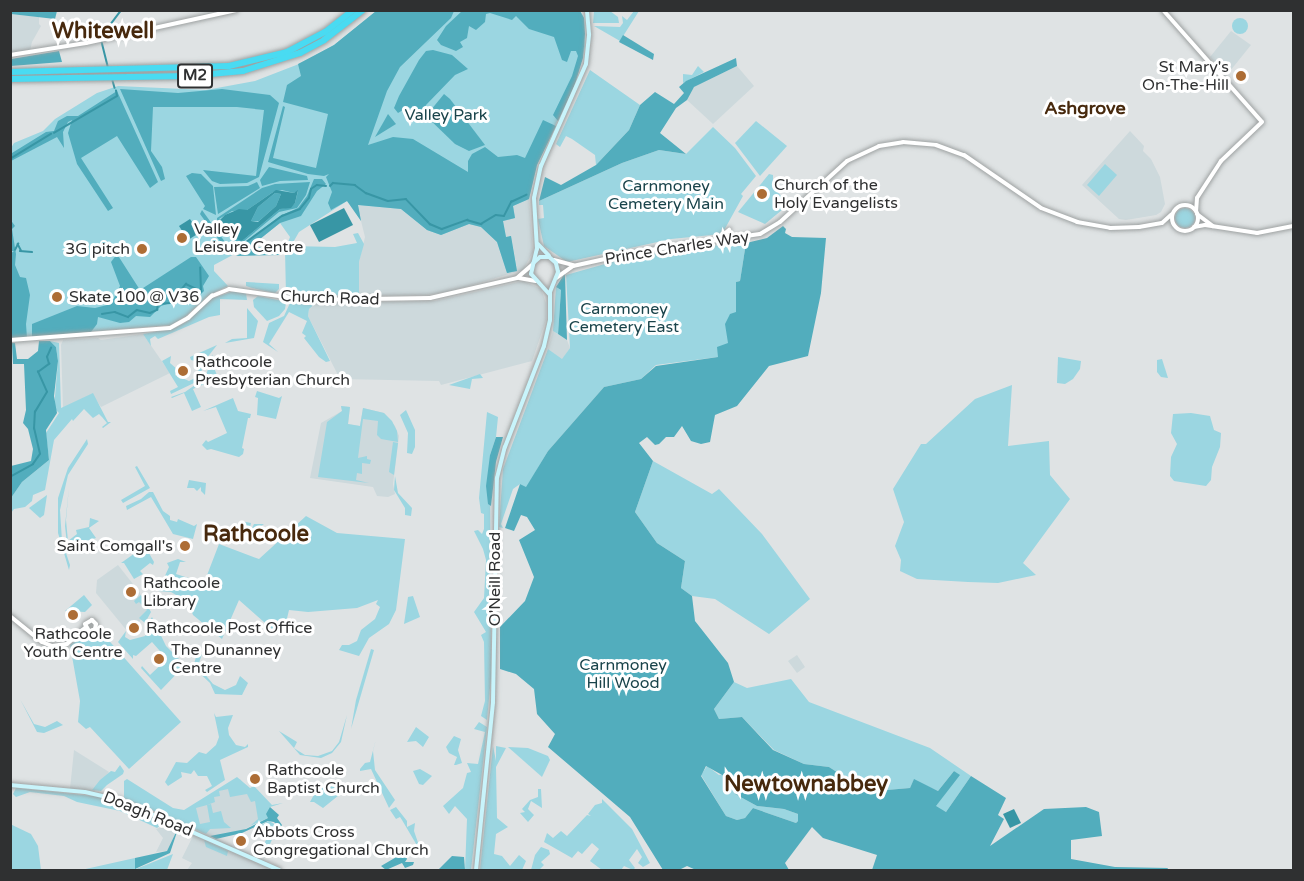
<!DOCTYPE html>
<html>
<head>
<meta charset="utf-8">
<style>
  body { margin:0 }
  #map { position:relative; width:1304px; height:881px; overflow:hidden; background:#dfe3e4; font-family:"Varela Round",sans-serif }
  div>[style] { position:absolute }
  .built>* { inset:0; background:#cdd9dc }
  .green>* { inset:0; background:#9bd6e1 }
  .round { border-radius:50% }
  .forest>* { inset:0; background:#52adbd }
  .water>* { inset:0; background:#3896a5 }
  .stream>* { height:1.5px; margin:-0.75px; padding:0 0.75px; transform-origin:0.75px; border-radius:0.75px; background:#3896a5 }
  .roads { filter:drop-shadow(0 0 2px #9da1a1) drop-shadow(0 0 2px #9da1a1) }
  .tertiary>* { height:4px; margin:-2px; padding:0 2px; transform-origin:2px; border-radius:2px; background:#fff }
  .tertiary>.ring { margin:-2px; padding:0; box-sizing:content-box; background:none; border:4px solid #fff; border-radius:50% }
  .secondary>* { height:4px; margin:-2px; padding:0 2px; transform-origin:2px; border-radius:2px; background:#c8f4fb }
  .motorway>* { height:6px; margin:-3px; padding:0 3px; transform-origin:3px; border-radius:3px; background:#49dbf2 }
  .dots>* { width:16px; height:16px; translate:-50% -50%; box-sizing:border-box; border:3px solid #fff; border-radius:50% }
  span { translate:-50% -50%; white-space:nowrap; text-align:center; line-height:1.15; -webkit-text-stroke:6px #fff; paint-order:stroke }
  .shield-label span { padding:2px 4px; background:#fff; border:2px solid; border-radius:4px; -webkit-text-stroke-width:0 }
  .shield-label { font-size:15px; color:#2f3031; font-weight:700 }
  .poi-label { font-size:16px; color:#2f3031 }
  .right { translate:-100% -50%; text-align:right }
  .left { translate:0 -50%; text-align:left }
  .park-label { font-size:16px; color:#1a444b }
  .street-label { font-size:16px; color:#2f3031 }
  .neighbourhood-label { font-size:18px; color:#47290d; font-weight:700 }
  .district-label { font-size:22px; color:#47290d; font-weight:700 }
  .frame { position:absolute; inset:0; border:12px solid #2f3031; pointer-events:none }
</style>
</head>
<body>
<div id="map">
  <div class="built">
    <div style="clip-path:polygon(11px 14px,39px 17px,39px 24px,41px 26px,32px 42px,30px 51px,11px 53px)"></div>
    <div style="clip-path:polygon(1231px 31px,1251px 45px,1226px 76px,1210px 57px)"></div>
    <div style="clip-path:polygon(737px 66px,754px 86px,713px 124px,687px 100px,690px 92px,694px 87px)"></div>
    <div style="clip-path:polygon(1130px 131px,1144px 146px,1143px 151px,1151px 159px,1160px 177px,1165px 204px,1161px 212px,1156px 215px,1126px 220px,1119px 219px,1082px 185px)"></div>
    <div style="clip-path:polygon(529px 199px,533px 252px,523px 270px,452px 291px,425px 295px,359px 296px,359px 262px,365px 237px,357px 205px,401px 209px,427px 230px,469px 224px,481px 227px,497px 242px,507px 273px,517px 270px,511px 236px,506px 237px,503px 221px,513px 206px)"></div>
    <div style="clip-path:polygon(523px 281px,541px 289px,546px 303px,546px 320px,532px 361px,441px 385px,439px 381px,340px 379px,308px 316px,309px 309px,318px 303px,435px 301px)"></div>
    <div style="clip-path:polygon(553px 331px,567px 340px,570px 348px,562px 360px,548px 349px)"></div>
    <div style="clip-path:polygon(143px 334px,170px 373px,101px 407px,92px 394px,63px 408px,61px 345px,63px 340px,98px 338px,101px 340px)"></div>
    <div style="clip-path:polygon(341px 406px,350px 407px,348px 424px,360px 426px,363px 408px,384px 413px,395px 426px,399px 436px,393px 484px,395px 494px,388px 497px,377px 496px,373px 487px,310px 478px,321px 423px,342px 411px)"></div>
    <div style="clip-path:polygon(118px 565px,140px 593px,148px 613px,128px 632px,96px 593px,97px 580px)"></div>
    <div style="clip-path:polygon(797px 655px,805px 667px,797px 673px,788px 661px)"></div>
    <div style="clip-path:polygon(74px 750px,109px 772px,94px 792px,70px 789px)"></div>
    <div style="clip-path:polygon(240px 779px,268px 816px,240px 832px,212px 837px,263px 860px,269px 864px,267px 870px,187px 870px,192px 863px,182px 858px,196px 830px,173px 820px,220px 789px)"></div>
    <div style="clip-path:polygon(166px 820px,179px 826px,167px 851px,156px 852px,163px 838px,156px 829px,162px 827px)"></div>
  </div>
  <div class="green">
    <div style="clip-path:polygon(580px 10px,584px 18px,585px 47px,576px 81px,537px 165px,529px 199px,513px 206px,515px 218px,503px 221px,506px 237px,511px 236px,517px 271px,507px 273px,497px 242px,481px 227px,469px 224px,441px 235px,427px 230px,401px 209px,358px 205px,361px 221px,350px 203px,347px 201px,299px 232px,291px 246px,335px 247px,357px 243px,353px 234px,358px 233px,364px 244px,359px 262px,359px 296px,286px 294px,285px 251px,290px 237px,280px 223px,255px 243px,214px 265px,214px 271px,228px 286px,209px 295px,186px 316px,171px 325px,11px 338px,11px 148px,14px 143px,43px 131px,55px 119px,97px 93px,118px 86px,206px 90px,255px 81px,304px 62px,334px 45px,377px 11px)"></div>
    <div style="clip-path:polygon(594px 11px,610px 11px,618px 17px,619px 23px,593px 23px)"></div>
    <div style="clip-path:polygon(634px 11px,639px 11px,620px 41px,594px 26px,620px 27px,623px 23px,622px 16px,627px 20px)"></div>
    <div class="round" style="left:1232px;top:18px;width:16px;height:16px"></div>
    <div style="clip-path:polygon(698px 66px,704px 72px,683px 83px,683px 74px,692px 75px)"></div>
    <div style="clip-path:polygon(590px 70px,640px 105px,629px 130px,596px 165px,595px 155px,572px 139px,566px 136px,560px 147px,556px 144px)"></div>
    <div style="clip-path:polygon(756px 121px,787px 146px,760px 176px,735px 143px)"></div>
    <div style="clip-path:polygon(713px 127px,735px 148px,756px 176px,741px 194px,743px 196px,722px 234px,671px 239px,567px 262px,544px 246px,538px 219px,544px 218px,543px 205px,539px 205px,539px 201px,622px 163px,659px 150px,686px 154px)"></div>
    <div style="clip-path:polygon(1105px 164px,1117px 175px,1099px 196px,1087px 185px)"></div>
    <div style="clip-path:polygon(769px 174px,773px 175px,773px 186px,788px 205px,765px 224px,738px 212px)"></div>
    <div class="round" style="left:1175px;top:208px;width:20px;height:20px"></div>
    <div style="clip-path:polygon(746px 243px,740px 281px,736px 282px,736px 313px,728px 344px,718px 357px,656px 365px,641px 379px,604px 387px,548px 451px,526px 488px,520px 484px,513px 489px,501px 524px,503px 528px,499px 527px,503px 469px,548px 349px,562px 359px,570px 348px,566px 275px,633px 256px,674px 249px)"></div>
    <div style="clip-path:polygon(246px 282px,279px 284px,279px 289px,275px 293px,252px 288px,246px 286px)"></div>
    <div style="clip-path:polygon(556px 287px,561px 290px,558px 334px,553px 331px)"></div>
    <div style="clip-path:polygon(234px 291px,246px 293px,247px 300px,220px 299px,220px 315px,209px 317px,158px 339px,155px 336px,150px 339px,151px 346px,143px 334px,175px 328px,188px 321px,210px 299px)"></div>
    <div style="clip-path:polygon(258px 296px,283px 301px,286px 303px,285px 309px,279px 316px,267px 321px,254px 307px,253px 300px)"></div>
    <div style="clip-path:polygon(294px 302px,316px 303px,309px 309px,308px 316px,330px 361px,326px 362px,319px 357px,304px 338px,306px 336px,302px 333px,307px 321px,289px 312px,269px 344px,278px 352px,263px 342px,269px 323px,284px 316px,290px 303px)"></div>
    <div style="clip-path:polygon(247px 308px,258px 321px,254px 338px,225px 343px,232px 339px,247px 338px)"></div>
    <div style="clip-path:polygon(50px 341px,59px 343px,61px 408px,93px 393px,108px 422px,111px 422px,103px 428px,102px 427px,107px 423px,102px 417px,99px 414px,93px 418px,84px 409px,73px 421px,72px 419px,54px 440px,45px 490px,33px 495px,32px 501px,25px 507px,14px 509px,11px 513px,11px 498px,22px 482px,49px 460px,46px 433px,59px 413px,54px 408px,58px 361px,56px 347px)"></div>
    <div style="clip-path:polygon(217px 345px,203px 363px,191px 360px,190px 357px)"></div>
    <div style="clip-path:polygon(213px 354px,211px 360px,218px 378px,193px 389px,201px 407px,192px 411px,184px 393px,172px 398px,171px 397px,185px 392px,205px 378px,209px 366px,207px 363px)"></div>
    <div style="clip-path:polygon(171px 356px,170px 363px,178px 370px,175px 375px,189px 381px,195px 378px,200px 367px,202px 370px,194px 383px,171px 394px,170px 391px,178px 387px,162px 361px)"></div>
    <div style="clip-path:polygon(1058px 357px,1081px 361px,1080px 369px,1073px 379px,1065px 384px,1057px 383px)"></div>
    <div style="clip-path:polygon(1162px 359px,1168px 378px,1161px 377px,1157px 372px,1157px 360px)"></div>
    <div style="clip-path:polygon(480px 374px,483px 378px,472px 379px,470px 389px,449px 385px)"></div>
    <div style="clip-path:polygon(1012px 385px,1008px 446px,1049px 441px,1050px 475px,1070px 499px,1023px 563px,1036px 575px,998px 583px,968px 582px,917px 579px,900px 571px,901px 560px,895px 546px,904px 522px,893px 489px,921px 444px,926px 444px,975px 399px)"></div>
    <div style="clip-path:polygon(257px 391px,279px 398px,282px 396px,276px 419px,257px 415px,258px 398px,255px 397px)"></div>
    <div style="clip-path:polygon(233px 398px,238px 411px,251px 414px,250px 418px,248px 418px,242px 448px,244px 449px,243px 454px,239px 457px,211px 449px,207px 450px,202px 445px,206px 440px,208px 442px,227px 433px,216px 407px,203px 411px)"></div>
    <div style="clip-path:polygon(341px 406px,350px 407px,348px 424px,360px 426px,363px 408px,384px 413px,392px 421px,397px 431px,398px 442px,381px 439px,377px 435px,378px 421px,363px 419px,358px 458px,367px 456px,367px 459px,371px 460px,370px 464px,362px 463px,362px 474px,357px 473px,356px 480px,369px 483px,318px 477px,327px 422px,342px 411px)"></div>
    <div style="clip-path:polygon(406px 410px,415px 430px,415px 447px,412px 454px,407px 453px,408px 433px,400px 415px)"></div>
    <div style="clip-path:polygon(487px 412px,498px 417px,496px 437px,490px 455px,491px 677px,487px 720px,481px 716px,485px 701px,484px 642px,481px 635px,486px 632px,474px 612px,484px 598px,486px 560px,483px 549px,474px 531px,478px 530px,482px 534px,484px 529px,484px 514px,481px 513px,479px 498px)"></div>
    <div style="clip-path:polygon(1191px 413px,1210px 416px,1214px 430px,1221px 433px,1220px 447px,1212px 467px,1211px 480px,1206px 486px,1174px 481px,1170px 476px,1171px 457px,1177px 444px,1171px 433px,1173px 414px)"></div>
    <div style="clip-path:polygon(87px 439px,88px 444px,68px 475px,60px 510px,62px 541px,70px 565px,69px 570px,58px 533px,58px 498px,68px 468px)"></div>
    <div style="clip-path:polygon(393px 442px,398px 443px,394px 475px,389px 472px)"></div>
    <div style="clip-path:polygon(653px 461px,712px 494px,719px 489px,762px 534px,810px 599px,769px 634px,715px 599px,692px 596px,681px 588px,685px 561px,657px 543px,635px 512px)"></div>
    <div style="clip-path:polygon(137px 466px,150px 488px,123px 503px,121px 500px,145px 486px,135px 467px)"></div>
    <div style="clip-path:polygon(395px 476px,398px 493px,412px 508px,411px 516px,405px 515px,405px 508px,394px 490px)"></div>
    <div style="clip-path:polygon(189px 480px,206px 483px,205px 495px,201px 491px,201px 487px,197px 491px,194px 488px,187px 488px)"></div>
    <div style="clip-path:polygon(69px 487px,66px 520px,68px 541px,77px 534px,76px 530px,89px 527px,90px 518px,99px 521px,89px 528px,96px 538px,71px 546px,67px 544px,65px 526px)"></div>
    <div style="clip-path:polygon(149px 492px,153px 492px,163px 511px,170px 516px,170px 520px,177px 522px,178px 519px,194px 526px,197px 524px,193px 539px,173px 534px,151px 497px,127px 510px,126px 506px,141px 499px)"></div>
    <div style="clip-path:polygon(47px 495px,44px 515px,40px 518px,29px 508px)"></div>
    <div style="clip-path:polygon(306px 516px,337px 533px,405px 539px,396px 610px,389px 624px,369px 638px,359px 656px,339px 650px,342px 645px,349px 645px,357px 641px,361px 630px,375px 619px,380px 607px,376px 604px,378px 600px,357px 608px,308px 612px,289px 610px,285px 627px,273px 630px,239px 600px,222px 639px,193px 615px,188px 602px,171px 592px,158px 591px,169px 567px,167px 563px,178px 559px,186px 562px,180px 562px,176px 574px,204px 583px,219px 544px,259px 559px)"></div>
    <div style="clip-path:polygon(241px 521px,251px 523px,250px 527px,252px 528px,254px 524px,264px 524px,252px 532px,243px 533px,236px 531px)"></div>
    <div style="clip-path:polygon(145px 546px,154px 562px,153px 565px,150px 563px,140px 571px,143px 574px,134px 579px,124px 563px,121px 563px)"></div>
    <div style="clip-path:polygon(84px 595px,92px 605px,85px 612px,65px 611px)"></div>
    <div style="clip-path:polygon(141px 595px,151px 612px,145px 623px,139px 618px,147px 610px,139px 602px,136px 604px,134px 601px)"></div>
    <div style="clip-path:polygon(413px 596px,420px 617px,404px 624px,408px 597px)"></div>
    <div style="clip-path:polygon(152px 617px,166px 646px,185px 665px,161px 690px,141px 668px,142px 666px,150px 675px,167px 659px,152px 642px,136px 656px,133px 655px,133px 659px,118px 642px,126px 631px,125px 637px,130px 640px,145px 636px,150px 630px,150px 620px)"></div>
    <div style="clip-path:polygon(98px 632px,104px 635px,181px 722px,129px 769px,90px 727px,86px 729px,78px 722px,80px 701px,70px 645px,85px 633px)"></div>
    <div style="clip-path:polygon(371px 649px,374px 650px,351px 729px,356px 700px)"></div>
    <div style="clip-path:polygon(202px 654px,198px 666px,213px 684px,225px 690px,236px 685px,240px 676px,248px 683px,242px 695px,215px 694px,210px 683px,193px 667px,196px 657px)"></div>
    <div style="clip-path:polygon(791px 679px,809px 702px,930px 748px,971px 776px,946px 812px,935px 807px,959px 775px,954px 771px,938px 791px,914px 780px,910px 788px,887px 790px,857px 785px,829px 767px,804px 764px,774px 750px,742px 717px,719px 719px,714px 709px,734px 682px,747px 688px)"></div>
    <div style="clip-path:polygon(20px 699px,34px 724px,45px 727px,57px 721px,63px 725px,44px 733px,37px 732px)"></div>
    <div style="clip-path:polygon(214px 713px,216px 717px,233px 715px,228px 728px,229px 735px,236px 745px,245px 747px,248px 744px,248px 747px,220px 760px,225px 780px,207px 792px,205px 790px,212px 786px,207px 776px,198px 776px,194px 770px,191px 774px,181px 772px,182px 777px,168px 786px,165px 782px,176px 762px,187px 763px,199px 752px,206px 754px,216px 745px,219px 737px)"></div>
    <div style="clip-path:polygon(347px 715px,341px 742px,332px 753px,321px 758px,300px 755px,279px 731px,297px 742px,294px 748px,297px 750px,305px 755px,318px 756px,332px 751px,339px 742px)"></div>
    <div style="clip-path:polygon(479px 722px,487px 727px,471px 870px,465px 870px,467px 819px,455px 806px,449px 814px,443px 806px,463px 788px,467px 773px,471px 772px,467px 763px,478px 764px,485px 732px,474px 729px)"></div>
    <div style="clip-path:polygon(416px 727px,429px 737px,423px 747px,416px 741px,407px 742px)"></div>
    <div style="clip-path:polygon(454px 736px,461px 739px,458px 750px,462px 763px,456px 765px,454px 765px,457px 757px,449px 753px,446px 747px)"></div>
    <div style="clip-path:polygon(376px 739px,373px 751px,375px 770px,395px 800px,389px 808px,371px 769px,360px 771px,360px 769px,365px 763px,370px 762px)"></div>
    <div style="clip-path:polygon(493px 746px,496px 761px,496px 746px,506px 748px,496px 767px,497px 818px,508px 827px,496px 834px,494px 854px,502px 856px,510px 866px,519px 855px,526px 861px,522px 870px,480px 870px)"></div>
    <div style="clip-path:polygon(508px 747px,528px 748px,548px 756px,550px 760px,542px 777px)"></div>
    <div style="clip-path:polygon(120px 765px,124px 771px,123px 774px,107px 785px,101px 791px,92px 790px,100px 780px,111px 771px,115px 772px)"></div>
    <div style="clip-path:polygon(707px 766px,719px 775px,738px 771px,744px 777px,734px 790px,735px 794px,757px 806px,784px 809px,798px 814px,798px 821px,796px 823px,753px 808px,745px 818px,737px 820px,726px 816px,701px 775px)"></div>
    <div style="clip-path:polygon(420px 769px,432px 776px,423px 785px,419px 784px,413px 771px)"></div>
    <div style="clip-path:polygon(evenodd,237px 777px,250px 788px,254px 786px,272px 805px,283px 803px,270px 807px,268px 818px,250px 826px,258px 819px,255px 801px,251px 802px,247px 794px,230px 797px,228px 789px,219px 791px,220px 796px,214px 797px,215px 802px,207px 805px,211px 804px,213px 813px,221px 811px,224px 822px,231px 828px,210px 829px,206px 834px,124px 798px,124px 781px,127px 779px,173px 808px,184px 810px,237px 777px,207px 805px,210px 822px,200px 824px,196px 808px,207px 805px)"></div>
    <div style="clip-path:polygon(330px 783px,338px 783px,344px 791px,323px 808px,314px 802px,310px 802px,316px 791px)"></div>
    <div style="clip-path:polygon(16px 788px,102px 797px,160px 819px,162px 824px,157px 828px,120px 811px,77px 802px,64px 796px,30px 792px,16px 797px,13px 794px)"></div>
    <div style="clip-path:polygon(538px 789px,541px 789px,542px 808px,531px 801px,528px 809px,534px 815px,528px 822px,520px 813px,525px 812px,522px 809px,530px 800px,538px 797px)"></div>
    <div style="clip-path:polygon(602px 799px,632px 829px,650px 863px,643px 867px,638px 863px,642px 857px,637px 849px,629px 860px,635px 868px,633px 870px,624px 866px,621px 870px,602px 870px,590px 861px,599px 849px,592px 843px,582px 854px,578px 851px,572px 858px,544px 842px,547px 833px,553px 838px,561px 831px,567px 836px,587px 815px,591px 816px,588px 814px,595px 805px,602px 803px)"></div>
    <div style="clip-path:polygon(396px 807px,407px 821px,407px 827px,415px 823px,414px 831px,422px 854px,402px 820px,400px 817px,396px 819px,390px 810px)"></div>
    <div style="clip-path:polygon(269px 821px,278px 826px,263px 860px,266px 851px,261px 849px,270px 833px,257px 827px)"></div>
    <div style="clip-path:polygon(10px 824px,31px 834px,38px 846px,41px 870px,11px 870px)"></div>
    <div style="clip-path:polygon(204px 840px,228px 851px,227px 856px,206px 847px)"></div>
    <div style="clip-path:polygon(541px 847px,549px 850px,550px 854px,541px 862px,544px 865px,539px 870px,531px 870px,535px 855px)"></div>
    <div style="clip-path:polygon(173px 854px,167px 870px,81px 870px,135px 858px,136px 869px)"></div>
  </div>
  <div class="forest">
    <div style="clip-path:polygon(11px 10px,57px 10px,57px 11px,55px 19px,11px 14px)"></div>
    <div style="clip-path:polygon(376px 11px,454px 11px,451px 18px,400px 67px,387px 91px,368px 145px,393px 137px,413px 139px,468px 172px,468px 161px,472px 154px,485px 147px,498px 157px,517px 155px,525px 158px,543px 120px,556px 126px,537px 165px,529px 199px,513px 206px,515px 218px,503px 221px,506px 237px,511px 236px,517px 271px,507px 273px,497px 242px,481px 227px,469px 224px,441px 235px,427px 230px,401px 209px,358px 205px,361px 221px,347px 201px,331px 210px,328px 203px,332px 192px,326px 177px,329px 174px,324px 176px,308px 174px,268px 162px,283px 106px,285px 107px,273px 158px,316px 168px,328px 114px,283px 102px,287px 85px,301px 76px,298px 64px,334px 45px)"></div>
    <div style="clip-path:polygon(462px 11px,580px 11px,584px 18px,585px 34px,583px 58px,574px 87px,558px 121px,553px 115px,572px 76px,578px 56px,576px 51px,571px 51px,567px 62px,562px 60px,554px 37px,529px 29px,516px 16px,512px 20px,490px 13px,486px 14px,485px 22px,476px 30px,469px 26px,467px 38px,460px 42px,463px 47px,456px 51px,441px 45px,437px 40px,446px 26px)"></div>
    <div style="clip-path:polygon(623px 35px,654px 54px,653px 60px,619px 42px)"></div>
    <div style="clip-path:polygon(433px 50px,452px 55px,468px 69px,455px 75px,426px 105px,422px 114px,408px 107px,398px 113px,394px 108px,399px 96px,419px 60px,426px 51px)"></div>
    <div style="clip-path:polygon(59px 51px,62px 62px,11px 66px,11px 59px)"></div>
    <div style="clip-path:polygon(736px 58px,737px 66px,694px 87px,687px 100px,676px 108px,660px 133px,686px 154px,659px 150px,622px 163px,539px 201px,545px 177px,561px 185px,596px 165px,629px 130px,640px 105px,655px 92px,674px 104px,684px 93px,679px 87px,686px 81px)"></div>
    <div style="clip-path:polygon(120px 89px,178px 93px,222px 89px,270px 95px,279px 103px,259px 177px,247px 183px,220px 184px,212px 181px,203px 170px,256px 176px,264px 110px,237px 107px,153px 107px,151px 151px,162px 167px,165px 179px,161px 181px)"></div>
    <div style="clip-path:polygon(117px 91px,158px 182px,150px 188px,117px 136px,81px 158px,113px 208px,108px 211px,77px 164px,68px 133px,72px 120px,68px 122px,63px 132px,64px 148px,57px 137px,11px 161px,12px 153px,46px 132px,54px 131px,58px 121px,67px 116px,78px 116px)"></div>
    <div style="clip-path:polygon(444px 94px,450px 99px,485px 145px,469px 151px,455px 144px,426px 116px)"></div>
    <div style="clip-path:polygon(388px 114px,396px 124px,375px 137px)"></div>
    <div style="clip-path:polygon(269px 167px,307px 176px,308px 180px,280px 181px,262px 186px,260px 180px)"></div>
    <div style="clip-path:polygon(192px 173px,201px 174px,213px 186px,216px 215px,203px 209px,205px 206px,186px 176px)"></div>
    <div style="clip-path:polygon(evenodd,314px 179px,322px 179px,326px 184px,317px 191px,301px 216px,280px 223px,255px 243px,242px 247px,217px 227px,217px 218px,262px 188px,275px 184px,310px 182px,306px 195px,297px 208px,279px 212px,243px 242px,247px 241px,280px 216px,298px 208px,307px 196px,314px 179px,282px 190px,294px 193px,298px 191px,295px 203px,291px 207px,280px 209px,242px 241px,219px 219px,232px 211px,247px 210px,273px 192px,282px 190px)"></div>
    <div style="clip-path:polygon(257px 182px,260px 188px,218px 214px,214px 187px,248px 186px)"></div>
    <div style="clip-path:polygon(275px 193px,281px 194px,276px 206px,259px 221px,251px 221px,258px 207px)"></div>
    <div style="clip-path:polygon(202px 210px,225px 242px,241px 249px,230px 255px,200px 214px)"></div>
    <div style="clip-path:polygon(10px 219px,15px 226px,12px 229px,16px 254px,15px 265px,20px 277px,26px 278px,30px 295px,26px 324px,27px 338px,11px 338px,10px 254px,14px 251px,11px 251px)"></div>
    <div style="clip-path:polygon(evenodd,783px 226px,786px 229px,785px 233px,792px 237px,826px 238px,821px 293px,808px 356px,769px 366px,737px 406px,715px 415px,710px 442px,701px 444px,691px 441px,682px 426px,674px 437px,666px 437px,659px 444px,655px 445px,647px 437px,639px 443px,653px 461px,635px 512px,657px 543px,685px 561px,681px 588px,692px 596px,695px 621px,728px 663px,734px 682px,714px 709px,719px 719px,742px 717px,773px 750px,804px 764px,829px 767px,857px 785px,887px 790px,910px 788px,914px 779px,938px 791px,954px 771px,960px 775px,936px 806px,946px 812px,971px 776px,1006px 798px,998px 815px,1004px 819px,990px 846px,1044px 809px,1086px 807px,1099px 812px,1102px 836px,1071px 840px,1071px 859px,1115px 867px,1168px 868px,1167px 870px,872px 870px,877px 855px,823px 838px,812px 827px,785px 863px,789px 870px,696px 870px,687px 866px,679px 870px,663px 870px,630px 817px,548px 747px,555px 734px,537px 714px,534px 689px,516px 674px,500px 669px,500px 627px,525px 601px,534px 577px,519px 540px,535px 530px,527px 517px,521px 515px,514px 531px,505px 528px,520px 484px,526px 487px,548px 451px,604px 387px,641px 379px,656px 366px,718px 357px,717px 347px,728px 343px,725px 324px,730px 314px,736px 312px,736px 282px,740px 281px,746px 243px,767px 238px,783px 226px,706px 766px,724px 776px,731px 777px,738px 771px,744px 777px,734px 790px,735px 794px,757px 806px,784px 809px,798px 814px,798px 821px,796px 823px,753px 808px,745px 818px,737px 820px,726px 816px,701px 776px,706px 766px)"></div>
    <div style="clip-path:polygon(254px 247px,276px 247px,281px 250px,281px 255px,236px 256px)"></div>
    <div style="clip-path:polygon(117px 254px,140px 290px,191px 257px,196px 257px,209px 276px,203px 286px,204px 291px,201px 294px,186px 290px,176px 301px,161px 306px,150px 317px,136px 316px,129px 322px,120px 323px,98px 317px,97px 324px,91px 332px,32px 337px,32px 324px,77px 306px,95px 308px,111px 304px,120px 286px,111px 262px)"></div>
    <div style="clip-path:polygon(565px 273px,566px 308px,567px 340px,558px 334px,561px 290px,556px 287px)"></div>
    <div style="clip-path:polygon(39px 341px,50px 341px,56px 347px,58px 361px,54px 396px,57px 413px,46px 430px,49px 460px,22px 482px,11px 498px,11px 466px,31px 461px,33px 449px,28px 429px,23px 423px,26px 410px,24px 364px,13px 364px,12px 343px,15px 343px,17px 359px,28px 359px,38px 351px)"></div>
    <div style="clip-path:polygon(496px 437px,503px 437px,496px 462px,491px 506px,488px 504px,486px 486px,490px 455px)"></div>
    <div style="clip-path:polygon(270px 807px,279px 815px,277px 818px,282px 825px,280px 828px,274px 822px,268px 821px,242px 833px,216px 839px,210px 836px,246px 829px,268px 818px,266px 814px)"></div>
    <div style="clip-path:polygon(179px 826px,170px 853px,135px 869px,135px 858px,167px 851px)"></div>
    <div style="clip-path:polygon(405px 852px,407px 859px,405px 862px,414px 862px,413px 865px,405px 868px,402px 863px,386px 870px,381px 866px)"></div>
    <div style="clip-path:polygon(452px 856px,464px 857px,465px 870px,438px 870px)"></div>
  </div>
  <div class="water">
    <div style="clip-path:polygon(evenodd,276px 190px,294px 193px,298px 190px,295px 203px,291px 208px,280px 209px,242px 241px,228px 236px,217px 223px,225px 215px,239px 209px,247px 210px,276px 190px,275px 193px,281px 194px,276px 206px,258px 222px,251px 221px,258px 207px,275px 193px)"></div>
    <div style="clip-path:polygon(344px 208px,353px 225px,319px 242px,310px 225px)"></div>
    <div style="clip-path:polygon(190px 219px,199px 233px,188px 240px,179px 226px)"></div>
    <div style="clip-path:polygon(1014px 809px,1021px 823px,1010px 828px,1003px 814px)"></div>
  </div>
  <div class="stream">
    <div style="left:101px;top:37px;width:34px;rotate:-53deg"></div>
    <div style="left:102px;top:42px;width:25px;rotate:76deg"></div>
    <div style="left:113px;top:81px;width:7px;rotate:74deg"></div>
    <div style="left:54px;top:133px;width:73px;rotate:-30.4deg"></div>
    <div style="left:117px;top:96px;width:5px;rotate:-101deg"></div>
    <div style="left:10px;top:159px;width:48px;rotate:-31.4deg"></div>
    <div style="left:330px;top:186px;width:4px;rotate:-45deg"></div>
    <div style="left:333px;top:183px;width:22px;rotate:5deg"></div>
    <div style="left:355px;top:185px;width:14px;rotate:36deg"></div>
    <div style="left:366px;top:193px;width:23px;rotate:20deg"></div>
    <div style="left:388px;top:201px;width:18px;rotate:-6deg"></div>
    <div style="left:406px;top:199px;width:35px;rotate:46deg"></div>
    <div style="left:430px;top:224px;width:13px;rotate:23deg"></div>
    <div style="left:442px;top:229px;width:27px;rotate:-20deg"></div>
    <div style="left:467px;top:220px;width:15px;rotate:16deg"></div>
    <div style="left:481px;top:224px;width:17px;rotate:-31deg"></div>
    <div style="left:496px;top:215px;width:8px;rotate:7deg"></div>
    <div style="left:504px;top:216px;width:16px;rotate:-63deg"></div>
    <div style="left:511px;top:202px;width:17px;rotate:-25deg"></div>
    <div style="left:233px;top:249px;width:13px;rotate:-27deg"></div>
    <div style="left:245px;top:243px;width:46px;rotate:-36.1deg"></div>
    <div style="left:282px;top:216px;width:19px;rotate:-21deg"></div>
    <div style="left:300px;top:209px;width:14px;rotate:-51deg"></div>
    <div style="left:309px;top:198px;width:9px;rotate:-77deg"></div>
    <div style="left:311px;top:189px;width:7px;rotate:-34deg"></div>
    <div style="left:317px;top:185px;width:9px;rotate:6deg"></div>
    <div style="left:15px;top:250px;width:7px;rotate:-63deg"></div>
    <div style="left:18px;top:244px;width:7px;rotate:63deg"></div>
    <div style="left:20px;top:251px;width:12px;rotate:5deg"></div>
    <div style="left:102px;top:314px;width:13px;rotate:-9deg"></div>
    <div style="left:115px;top:312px;width:14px;rotate:21deg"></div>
    <div style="left:128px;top:317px;width:11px;rotate:-38deg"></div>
    <div style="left:137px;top:310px;width:13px;rotate:13deg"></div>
    <div style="left:150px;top:313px;width:8px;rotate:-23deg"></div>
    <div style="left:157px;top:310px;width:6px;rotate:-81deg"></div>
    <div style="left:158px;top:304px;width:12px;rotate:-5deg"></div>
    <div style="left:170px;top:303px;width:25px;rotate:-50deg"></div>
    <div style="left:186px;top:284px;width:17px;rotate:25deg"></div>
    <div style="left:201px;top:291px;width:23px;rotate:-92deg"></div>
    <div style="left:10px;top:477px;width:26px;rotate:-29deg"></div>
    <div style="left:33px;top:464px;width:12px;rotate:-55deg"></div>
    <div style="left:40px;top:454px;width:26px;rotate:-103deg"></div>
    <div style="left:34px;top:429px;width:17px;rotate:-87deg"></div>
    <div style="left:35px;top:412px;width:23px;rotate:-59deg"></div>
    <div style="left:47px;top:392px;width:22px;rotate:-114deg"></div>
    <div style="left:38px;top:372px;width:14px;rotate:-36deg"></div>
    <div style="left:49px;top:364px;width:7px;rotate:-106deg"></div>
    <div style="left:47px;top:357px;width:10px;rotate:-66deg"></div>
  </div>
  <div class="roads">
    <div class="tertiary">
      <div style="left:1163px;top:10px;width:149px;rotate:48.5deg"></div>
      <div style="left:1262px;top:122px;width:57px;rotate:136.4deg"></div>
      <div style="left:1221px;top:161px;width:44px;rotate:123deg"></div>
      <div style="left:1197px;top:198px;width:13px;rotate:94deg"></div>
      <div style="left:10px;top:55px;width:77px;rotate:-9deg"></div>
      <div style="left:86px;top:43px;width:154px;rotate:-12.4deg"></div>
      <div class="ring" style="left:1172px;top:205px;width:22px;height:22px"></div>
      <div style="left:1197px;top:214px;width:20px;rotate:37deg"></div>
      <div style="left:1194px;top:227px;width:11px;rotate:-10deg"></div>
      <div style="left:1205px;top:225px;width:53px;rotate:8.7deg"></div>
      <div style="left:1257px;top:233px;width:38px;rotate:-11deg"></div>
      <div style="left:717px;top:240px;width:16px;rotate:-40deg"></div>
      <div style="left:554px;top:260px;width:20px;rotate:15deg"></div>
      <div style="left:519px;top:278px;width:17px;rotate:10deg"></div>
      <div style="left:556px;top:278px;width:21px;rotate:-35deg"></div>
      <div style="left:573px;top:266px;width:65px;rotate:-12.5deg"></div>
      <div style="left:636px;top:252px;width:125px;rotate:-8.3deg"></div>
      <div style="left:760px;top:234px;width:23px;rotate:-31deg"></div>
      <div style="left:780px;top:222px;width:91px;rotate:-42.3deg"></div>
      <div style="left:847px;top:161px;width:35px;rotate:-25deg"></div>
      <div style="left:879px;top:146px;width:24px;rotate:-9deg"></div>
      <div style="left:903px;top:142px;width:33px;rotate:5deg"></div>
      <div style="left:936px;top:145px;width:30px;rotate:20deg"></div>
      <div style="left:964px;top:155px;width:93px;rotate:34.5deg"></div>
      <div style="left:1041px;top:208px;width:39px;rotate:21deg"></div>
      <div style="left:1077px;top:222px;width:34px;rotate:10deg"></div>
      <div style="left:1110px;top:228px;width:29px;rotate:-2deg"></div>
      <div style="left:1139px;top:227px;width:23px;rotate:-10deg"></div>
      <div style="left:1162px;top:223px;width:13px;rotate:-42deg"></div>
      <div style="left:10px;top:340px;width:160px;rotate:-4.3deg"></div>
      <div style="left:170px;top:328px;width:21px;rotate:-29deg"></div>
      <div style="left:188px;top:318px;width:33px;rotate:-43deg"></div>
      <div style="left:212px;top:296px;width:18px;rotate:-22deg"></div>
      <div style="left:229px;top:289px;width:79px;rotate:8deg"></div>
      <div style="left:307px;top:300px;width:123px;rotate:-0.9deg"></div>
      <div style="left:430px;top:298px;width:89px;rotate:-12.9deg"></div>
      <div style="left:517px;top:278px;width:20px;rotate:-41deg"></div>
      <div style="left:10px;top:616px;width:41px;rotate:39.1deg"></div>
      <div style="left:42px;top:642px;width:11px;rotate:22deg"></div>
      <div style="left:52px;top:646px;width:15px;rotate:-8deg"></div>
      <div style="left:67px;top:644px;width:24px;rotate:-42deg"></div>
      <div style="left:83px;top:632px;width:9px;rotate:-6deg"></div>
      <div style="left:92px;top:631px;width:4px;rotate:-34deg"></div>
      <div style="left:95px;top:629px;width:5px;rotate:-79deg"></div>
      <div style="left:96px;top:624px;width:6px;rotate:-135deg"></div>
      <div style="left:92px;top:620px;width:8px;rotate:150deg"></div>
      <div style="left:85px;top:624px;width:8px;rotate:60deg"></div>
    </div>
    <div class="secondary">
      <div style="left:538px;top:244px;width:16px;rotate:47deg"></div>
      <div style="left:550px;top:295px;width:28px;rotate:-132deg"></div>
      <div style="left:531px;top:274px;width:26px;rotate:-77deg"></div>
      <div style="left:537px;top:249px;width:51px;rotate:-93.4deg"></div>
      <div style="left:534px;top:198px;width:33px;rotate:-78deg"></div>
      <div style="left:541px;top:166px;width:111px;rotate:-66.2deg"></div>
      <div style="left:586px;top:64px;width:30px;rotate:-84deg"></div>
      <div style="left:589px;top:34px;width:24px;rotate:-95deg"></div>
      <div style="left:10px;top:785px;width:75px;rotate:5.3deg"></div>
      <div style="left:85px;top:792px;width:35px;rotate:13deg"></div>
      <div style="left:119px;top:800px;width:175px;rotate:23.6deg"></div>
      <div style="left:476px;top:870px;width:169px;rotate:-84.2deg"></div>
      <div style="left:493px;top:702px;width:224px;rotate:-89deg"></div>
      <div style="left:497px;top:478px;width:32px;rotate:-76deg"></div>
      <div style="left:505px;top:447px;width:108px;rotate:-68.9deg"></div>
      <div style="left:544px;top:346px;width:27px;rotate:-77deg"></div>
      <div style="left:550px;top:320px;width:28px;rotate:-90deg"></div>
      <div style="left:550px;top:292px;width:22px;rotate:-68deg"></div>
      <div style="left:558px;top:272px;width:9px;rotate:-103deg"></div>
      <div style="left:556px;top:263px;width:9px;rotate:-139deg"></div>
      <div style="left:549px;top:257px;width:9px;rotate:180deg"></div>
      <div style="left:540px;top:257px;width:9px;rotate:139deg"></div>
    </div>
    <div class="motorway">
      <div style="left:10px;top:72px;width:219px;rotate:-1.6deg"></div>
      <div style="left:229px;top:66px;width:60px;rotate:-13.6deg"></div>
      <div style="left:287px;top:52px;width:43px;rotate:-27.8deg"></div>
      <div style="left:325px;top:32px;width:36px;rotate:-38deg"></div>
      <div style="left:10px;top:79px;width:179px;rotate:-1deg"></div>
      <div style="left:189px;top:76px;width:54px;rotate:-5.3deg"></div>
      <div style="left:243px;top:71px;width:60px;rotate:-17.5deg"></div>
      <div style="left:300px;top:53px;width:27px;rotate:-28deg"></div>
      <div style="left:324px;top:40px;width:49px;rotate:-37.6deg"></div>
    </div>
  </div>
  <div class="dots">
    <div style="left:1241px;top:76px;background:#ad6d35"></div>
    <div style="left:762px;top:194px;background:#ad6d35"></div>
    <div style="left:182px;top:238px;background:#ad6d35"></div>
    <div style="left:142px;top:249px;background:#ad6d35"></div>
    <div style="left:57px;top:297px;background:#ad6d35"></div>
    <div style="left:183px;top:371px;background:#ad6d35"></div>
    <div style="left:185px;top:546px;background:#ad6d35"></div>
    <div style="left:131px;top:592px;background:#ad6d35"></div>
    <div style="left:73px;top:615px;background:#ad6d35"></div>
    <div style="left:134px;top:628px;background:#ad6d35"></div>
    <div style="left:159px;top:659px;background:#ad6d35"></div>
    <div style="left:255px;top:779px;background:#ad6d35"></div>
    <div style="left:241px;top:841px;background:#ad6d35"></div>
  </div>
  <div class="shield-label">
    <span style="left:195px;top:76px">M2</span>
  </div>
  <div class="poi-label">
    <span class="right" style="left:1229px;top:76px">St Mary's<br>On-The-Hill</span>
    <span class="left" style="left:774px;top:194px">Church of the<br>Holy Evangelists</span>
    <span class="left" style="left:194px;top:238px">Valley<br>Leisure Centre</span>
    <span class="right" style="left:130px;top:249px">3G pitch</span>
    <span class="left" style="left:69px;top:297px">Skate 100 @ V36</span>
    <span class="left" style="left:195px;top:371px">Rathcoole<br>Presbyterian Church</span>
    <span class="right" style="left:173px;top:546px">Saint Comgall's</span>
    <span class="left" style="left:143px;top:592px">Rathcoole<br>Library</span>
    <span class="left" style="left:146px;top:628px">Rathcoole Post Office</span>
    <span style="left:73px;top:643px">Rathcoole<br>Youth Centre</span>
    <span class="left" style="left:171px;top:659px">The Dunanney<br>Centre</span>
    <span class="left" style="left:267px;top:779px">Rathcoole<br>Baptist Church</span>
    <span class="left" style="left:253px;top:841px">Abbots Cross<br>Congregational Church</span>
  </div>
  <div class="park-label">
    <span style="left:446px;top:115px">Valley Park</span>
    <span style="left:666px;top:195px">Carnmoney<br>Cemetery Main</span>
    <span style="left:624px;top:318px">Carnmoney<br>Cemetery East</span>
    <span style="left:623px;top:674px">Carnmoney<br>Hill Wood</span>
  </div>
  <div class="street-label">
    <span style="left:677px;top:248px;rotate:-9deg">Prince Charles Way</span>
    <span style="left:330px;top:298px;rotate:2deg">Church Road</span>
    <span style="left:495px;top:579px;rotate:-90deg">O'Neill Road</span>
    <span style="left:148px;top:814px;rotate:22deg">Doagh Road</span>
  </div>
  <div class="neighbourhood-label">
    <span style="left:1085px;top:108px">Ashgrove</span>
  </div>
  <div class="district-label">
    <span style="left:103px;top:32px">Whitewell</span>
    <span style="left:256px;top:535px">Rathcoole</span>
    <span style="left:806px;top:785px">Newtownabbey</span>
  </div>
  <div class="frame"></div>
</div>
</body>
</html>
